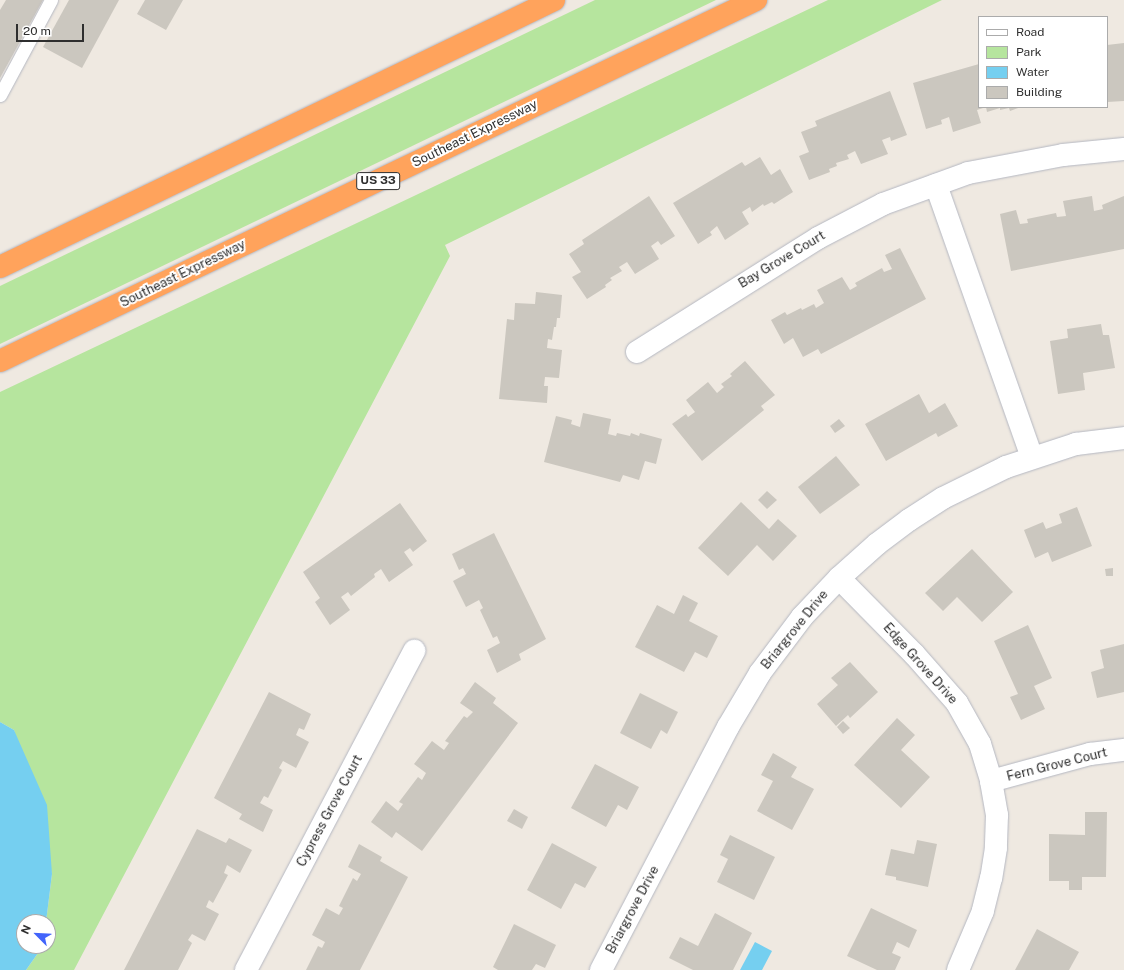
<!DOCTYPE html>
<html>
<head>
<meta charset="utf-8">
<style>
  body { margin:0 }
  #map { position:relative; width:1124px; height:970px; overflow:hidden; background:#efe9e1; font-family:"Public Sans",sans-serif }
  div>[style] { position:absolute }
  .green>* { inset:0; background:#b6e59e }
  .water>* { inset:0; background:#75cff0 }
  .building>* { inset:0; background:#cbc7bf }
  .roads { filter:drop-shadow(0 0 1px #b4b7c1) drop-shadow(0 0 1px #b4b7c1) }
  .lane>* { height:13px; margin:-6.5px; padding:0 6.5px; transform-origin:6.5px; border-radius:6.5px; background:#fff }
  .street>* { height:22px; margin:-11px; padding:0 11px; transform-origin:11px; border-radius:11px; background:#fff }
  .highway>* { height:22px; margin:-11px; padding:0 11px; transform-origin:11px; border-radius:11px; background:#ffa35c }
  span { translate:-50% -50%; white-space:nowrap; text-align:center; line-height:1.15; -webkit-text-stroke:4px #fff; paint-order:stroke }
  .shield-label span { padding:1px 3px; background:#fff; border:1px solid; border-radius:3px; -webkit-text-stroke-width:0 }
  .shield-label { font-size:12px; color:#2e2e2e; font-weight:700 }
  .street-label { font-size:13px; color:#2e2e2e }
  .legend { position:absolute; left:978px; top:16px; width:130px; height:92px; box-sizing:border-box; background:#fff; border:1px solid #ababab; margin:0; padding:5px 7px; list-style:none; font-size:12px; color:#2e2e2e }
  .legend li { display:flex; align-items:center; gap:8px; height:20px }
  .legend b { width:20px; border:1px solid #ababab }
  .north { position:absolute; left:16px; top:914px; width:40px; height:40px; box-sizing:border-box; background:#fff; border:1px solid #ababab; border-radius:50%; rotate:294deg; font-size:11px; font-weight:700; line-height:16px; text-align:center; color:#2e2e2e }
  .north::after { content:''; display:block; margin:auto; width:14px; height:18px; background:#4264fb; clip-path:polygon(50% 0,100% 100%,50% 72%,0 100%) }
  .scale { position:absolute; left:16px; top:24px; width:68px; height:18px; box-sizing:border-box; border:2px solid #2e2e2e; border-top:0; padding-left:5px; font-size:12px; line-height:14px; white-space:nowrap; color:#2e2e2e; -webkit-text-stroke:3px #fff; paint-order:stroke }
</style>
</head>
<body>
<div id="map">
  <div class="green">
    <div style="clip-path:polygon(595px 0,716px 0,0 344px,0 286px)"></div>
    <div style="clip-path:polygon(828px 0,942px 0,445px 245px,450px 256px,74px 970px,26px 970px,43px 946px,48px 946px,48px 922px,46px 922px,52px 874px,14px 730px,0 722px,0 392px)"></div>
  </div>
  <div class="water">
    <div style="clip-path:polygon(0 722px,14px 730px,47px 805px,52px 874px,46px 922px,24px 922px,24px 946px,43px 946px,26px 970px,0 970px)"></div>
    <div style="clip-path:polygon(755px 942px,772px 951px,762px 970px,740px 970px)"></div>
  </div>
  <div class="building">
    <div style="clip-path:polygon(6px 0,43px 0,0 78px,0 10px)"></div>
    <div style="clip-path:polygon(69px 0,119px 0,82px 68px,43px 47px)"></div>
    <div style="clip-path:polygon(145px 0,183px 0,166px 30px,137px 14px)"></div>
    <div style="clip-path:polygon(1124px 43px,1124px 101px,1107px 102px,1107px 45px)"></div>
    <div style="clip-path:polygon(979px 64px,979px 107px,1021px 107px,1010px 111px,1009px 108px,1000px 110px,1000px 108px,987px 112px,986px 107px,977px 110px,981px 123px,953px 132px,949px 117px,941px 120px,942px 124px,926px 129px,913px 83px)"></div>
    <div style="clip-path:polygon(890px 91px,907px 135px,891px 141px,890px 137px,882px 140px,888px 154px,861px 164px,855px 151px,847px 155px,849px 159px,836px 163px,837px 166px,829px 169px,830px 172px,809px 180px,799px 156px,809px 152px,801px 132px,817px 126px,815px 121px)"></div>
    <div style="clip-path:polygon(760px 157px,771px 175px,780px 169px,793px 192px,774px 204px,772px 202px,764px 206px,763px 204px,752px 212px,750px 207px,742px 212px,749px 224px,725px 240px,717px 226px,710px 232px,712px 235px,698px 244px,673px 203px,742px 162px,745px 166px)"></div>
    <div style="clip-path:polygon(649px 196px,675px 236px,661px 245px,658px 241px,651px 246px,659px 259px,635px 274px,627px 262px,619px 267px,622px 271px,610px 278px,612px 280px,605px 285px,606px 287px,587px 299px,572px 277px,581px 272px,569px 254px,584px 244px,582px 240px)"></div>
    <div style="clip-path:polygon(1092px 196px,1094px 211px,1103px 209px,1102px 205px,1124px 196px,1124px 249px,1011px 271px,1000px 214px,1016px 210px,1020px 224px,1028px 223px,1027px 219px,1056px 213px,1057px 217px,1066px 216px,1063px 201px)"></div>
    <div style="clip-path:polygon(900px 248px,926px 299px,821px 354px,818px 349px,803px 357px,793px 338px,784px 344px,771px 320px,785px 312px,787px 315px,801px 308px,802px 310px,814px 304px,816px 308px,824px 303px,817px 290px,842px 277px,850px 290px,857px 286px,855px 283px,882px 268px,884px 272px,892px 269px,885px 255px)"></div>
    <div style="clip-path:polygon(536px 292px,562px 295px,560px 318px,557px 318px,556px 327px,554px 327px,552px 340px,548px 339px,547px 348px,562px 350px,559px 378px,545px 377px,544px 386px,548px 386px,547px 403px,499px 399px,507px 319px,514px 320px,515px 303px,535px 304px)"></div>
    <div style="clip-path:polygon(1101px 324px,1103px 335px,1109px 335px,1115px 368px,1083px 373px,1085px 390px,1058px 394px,1050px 341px,1068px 338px,1067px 329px)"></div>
    <div style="clip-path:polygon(745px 361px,775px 395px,761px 406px,764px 410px,702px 461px,672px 424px,686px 414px,688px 417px,695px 412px,686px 400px,708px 382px,717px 393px,724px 387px,721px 384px,732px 376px,730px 374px)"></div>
    <div style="clip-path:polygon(919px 394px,929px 413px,945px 403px,958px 426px,938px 437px,936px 433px,886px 461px,865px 424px)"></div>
    <div style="clip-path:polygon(583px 413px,611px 419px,608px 434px,616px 436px,617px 433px,630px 436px,631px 433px,639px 436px,640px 433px,662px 439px,656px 464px,645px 461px,639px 480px,623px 475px,620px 482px,544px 462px,556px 416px,572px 420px,571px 424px,580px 427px)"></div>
    <div style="clip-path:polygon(839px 419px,845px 426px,835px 433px,830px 426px)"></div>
    <div style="clip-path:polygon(836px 456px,860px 485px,820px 514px,798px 487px)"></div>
    <div style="clip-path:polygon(767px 491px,777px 500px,767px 509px,758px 500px)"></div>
    <div style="clip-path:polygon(741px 502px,769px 529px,778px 519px,797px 536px,773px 561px,757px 545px,728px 576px,698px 548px)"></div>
    <div style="clip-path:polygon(400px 503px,427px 541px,413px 552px,410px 548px,404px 552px,413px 565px,389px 582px,381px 569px,374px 574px,375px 577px,351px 596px,348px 592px,341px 597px,350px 610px,330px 625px,315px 602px,320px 598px,303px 572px)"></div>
    <div style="clip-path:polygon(1077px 507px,1092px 546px,1052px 562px,1048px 552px,1035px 558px,1024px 530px,1043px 522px,1046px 529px,1062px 523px,1059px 514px)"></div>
    <div style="clip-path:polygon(494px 533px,546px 639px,519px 654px,521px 660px,497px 673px,487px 650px,500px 643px,497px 636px,493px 638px,480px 610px,483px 608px,479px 600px,466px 607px,453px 581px,466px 574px,463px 568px,459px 570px,452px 554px)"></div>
    <div style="clip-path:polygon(972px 549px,1013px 592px,982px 622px,957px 597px,943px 611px,925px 593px)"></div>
    <div style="clip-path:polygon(1113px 568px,1113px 576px,1106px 576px,1105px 569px)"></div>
    <div style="clip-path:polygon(683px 595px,698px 603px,689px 621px,718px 636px,707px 658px,695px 652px,684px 672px,635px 647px,657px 605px,674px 614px)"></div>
    <div style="clip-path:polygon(1028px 625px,1052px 678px,1034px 686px,1045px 709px,1021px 720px,1010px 697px,1018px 694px,994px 641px)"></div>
    <div style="clip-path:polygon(1124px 644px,1124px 692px,1097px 698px,1091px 672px,1104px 668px,1100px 650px)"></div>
    <div style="clip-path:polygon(850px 662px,878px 692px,850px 718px,848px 715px,836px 726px,817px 704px,838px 685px,831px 678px)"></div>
    <div style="clip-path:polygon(475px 682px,496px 698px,493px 703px,518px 723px,422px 851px,396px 832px,392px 838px,371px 822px,386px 801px,398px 811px,403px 804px,399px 802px,418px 777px,422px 780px,426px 773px,414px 764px,432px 741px,444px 750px,449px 743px,445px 741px,464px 716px,467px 718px,473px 712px,460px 703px)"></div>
    <div style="clip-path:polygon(269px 692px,311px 714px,304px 730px,299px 728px,296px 735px,309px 742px,296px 768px,283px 761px,279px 768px,282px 770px,268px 798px,264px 796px,260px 803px,273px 810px,263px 832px,239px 819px,242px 814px,214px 798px)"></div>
    <div style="clip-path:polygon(640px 693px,678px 712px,667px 734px,661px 730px,651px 749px,620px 733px)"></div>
    <div style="clip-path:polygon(897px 718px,915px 735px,901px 750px,930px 777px,901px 808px,854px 765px)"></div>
    <div style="clip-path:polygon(843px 721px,850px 728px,843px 734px,837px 727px)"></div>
    <div style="clip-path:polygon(773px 753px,797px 767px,791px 777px,814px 789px,792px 830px,757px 811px,773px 781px,761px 775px)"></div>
    <div style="clip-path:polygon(595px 764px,639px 787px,627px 810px,618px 805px,606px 827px,571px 808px)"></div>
    <div style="clip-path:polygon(514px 809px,528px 817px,522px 829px,507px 821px)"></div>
    <div style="clip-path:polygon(1085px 812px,1107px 812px,1106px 877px,1082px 877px,1082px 890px,1069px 890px,1069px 881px,1049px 881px,1049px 834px,1085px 835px)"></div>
    <div style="clip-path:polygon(197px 829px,226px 843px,229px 838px,252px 850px,240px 873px,227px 865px,224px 873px,228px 875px,213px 903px,209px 900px,206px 907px,219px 914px,205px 941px,192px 934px,188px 940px,192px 943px,178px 970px,124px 970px)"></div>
    <div style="clip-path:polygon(730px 835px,775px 857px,754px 900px,717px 882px,728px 859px,720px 855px)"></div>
    <div style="clip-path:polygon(917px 840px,937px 844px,928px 887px,896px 880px,896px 877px,885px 875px,891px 849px,914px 854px)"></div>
    <div style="clip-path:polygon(552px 843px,597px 867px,585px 888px,575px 883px,561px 909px,527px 890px)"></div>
    <div style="clip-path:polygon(359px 844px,382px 857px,380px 861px,408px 877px,360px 970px,306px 970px,318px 946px,322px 948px,325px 942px,312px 935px,326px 908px,339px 915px,343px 908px,339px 906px,353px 878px,357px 881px,361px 874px,348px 867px)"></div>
    <div style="clip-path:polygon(871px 908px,917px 930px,909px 948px,897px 942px,892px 953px,901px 957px,895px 970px,877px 970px,847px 956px)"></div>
    <div style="clip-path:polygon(715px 913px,752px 933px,733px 970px,693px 970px,669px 958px,680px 937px,698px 946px)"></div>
    <div style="clip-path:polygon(514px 924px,556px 945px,545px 968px,536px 964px,532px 970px,498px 970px,493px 967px)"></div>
    <div style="clip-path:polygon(1037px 929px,1079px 952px,1069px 970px,1015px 970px)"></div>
  </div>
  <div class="roads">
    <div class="lane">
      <div style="left:0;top:95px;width:108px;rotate:-61.8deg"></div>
    </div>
    <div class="street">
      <div style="left:936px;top:185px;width:289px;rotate:70.6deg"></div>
      <div style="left:637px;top:352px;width:214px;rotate:-32.2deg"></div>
      <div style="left:818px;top:238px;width:73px;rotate:-27.6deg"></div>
      <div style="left:883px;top:204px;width:90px;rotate:-20deg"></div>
      <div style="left:968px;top:173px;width:97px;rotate:-10.7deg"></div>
      <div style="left:1063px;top:155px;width:61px;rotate:-5.6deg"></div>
      <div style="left:839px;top:578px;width:107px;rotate:45.4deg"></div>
      <div style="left:914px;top:654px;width:65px;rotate:48.7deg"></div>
      <div style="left:957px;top:703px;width:47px;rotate:60.7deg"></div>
      <div style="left:980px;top:744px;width:39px;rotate:73deg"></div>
      <div style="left:991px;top:781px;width:35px;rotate:80deg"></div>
      <div style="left:997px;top:815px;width:33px;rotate:92deg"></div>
      <div style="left:996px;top:848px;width:30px;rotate:99deg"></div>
      <div style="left:991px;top:878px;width:34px;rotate:104deg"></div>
      <div style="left:983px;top:911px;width:64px;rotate:113deg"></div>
      <div style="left:991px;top:781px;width:103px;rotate:-15.3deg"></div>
      <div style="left:1090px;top:754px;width:34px;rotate:-7deg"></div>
      <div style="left:246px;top:970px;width:361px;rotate:-62.2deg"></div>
      <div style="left:601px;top:970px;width:274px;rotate:-62.4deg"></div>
      <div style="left:728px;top:727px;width:63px;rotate:-59.3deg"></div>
      <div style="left:760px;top:673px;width:70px;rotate:-53.1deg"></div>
      <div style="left:802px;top:617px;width:54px;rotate:-46.5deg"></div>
      <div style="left:839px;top:578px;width:51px;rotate:-41.8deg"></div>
      <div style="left:877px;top:544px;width:40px;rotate:-37deg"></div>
      <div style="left:909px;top:520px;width:40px;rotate:-32.9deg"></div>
      <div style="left:943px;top:498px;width:70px;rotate:-26.2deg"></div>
      <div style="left:1006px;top:467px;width:74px;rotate:-18.2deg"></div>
      <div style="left:1076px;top:444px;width:48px;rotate:-7.1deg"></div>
    </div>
    <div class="highway">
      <div style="left:0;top:267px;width:615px;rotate:-25.73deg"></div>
      <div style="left:0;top:361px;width:838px;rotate:-25.53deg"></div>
    </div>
  </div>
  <div class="shield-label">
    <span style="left:378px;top:181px">US 33</span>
  </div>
  <div class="street-label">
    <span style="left:475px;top:134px;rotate:-26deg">Southeast Expressway</span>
    <span style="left:782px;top:260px;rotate:-31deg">Bay Grove Court</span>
    <span style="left:183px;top:274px;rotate:-26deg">Southeast Expressway</span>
    <span style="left:795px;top:630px;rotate:-51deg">Briargrove Drive</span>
    <span style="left:920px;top:664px;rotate:48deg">Edge Grove Drive</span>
    <span style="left:1057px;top:765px;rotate:-14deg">Fern Grove Court</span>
    <span style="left:330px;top:811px;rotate:-62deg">Cypress Grove Court</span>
    <span style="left:633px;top:910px;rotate:-62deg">Briargrove Drive</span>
  </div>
  <ul class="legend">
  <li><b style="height:5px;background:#fff"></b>Road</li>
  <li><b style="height:11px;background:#b6e59e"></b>Park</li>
  <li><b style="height:11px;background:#75cff0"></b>Water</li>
  <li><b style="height:11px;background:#cbc7bf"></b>Building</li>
  </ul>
  <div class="north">N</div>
  <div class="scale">20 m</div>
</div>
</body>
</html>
